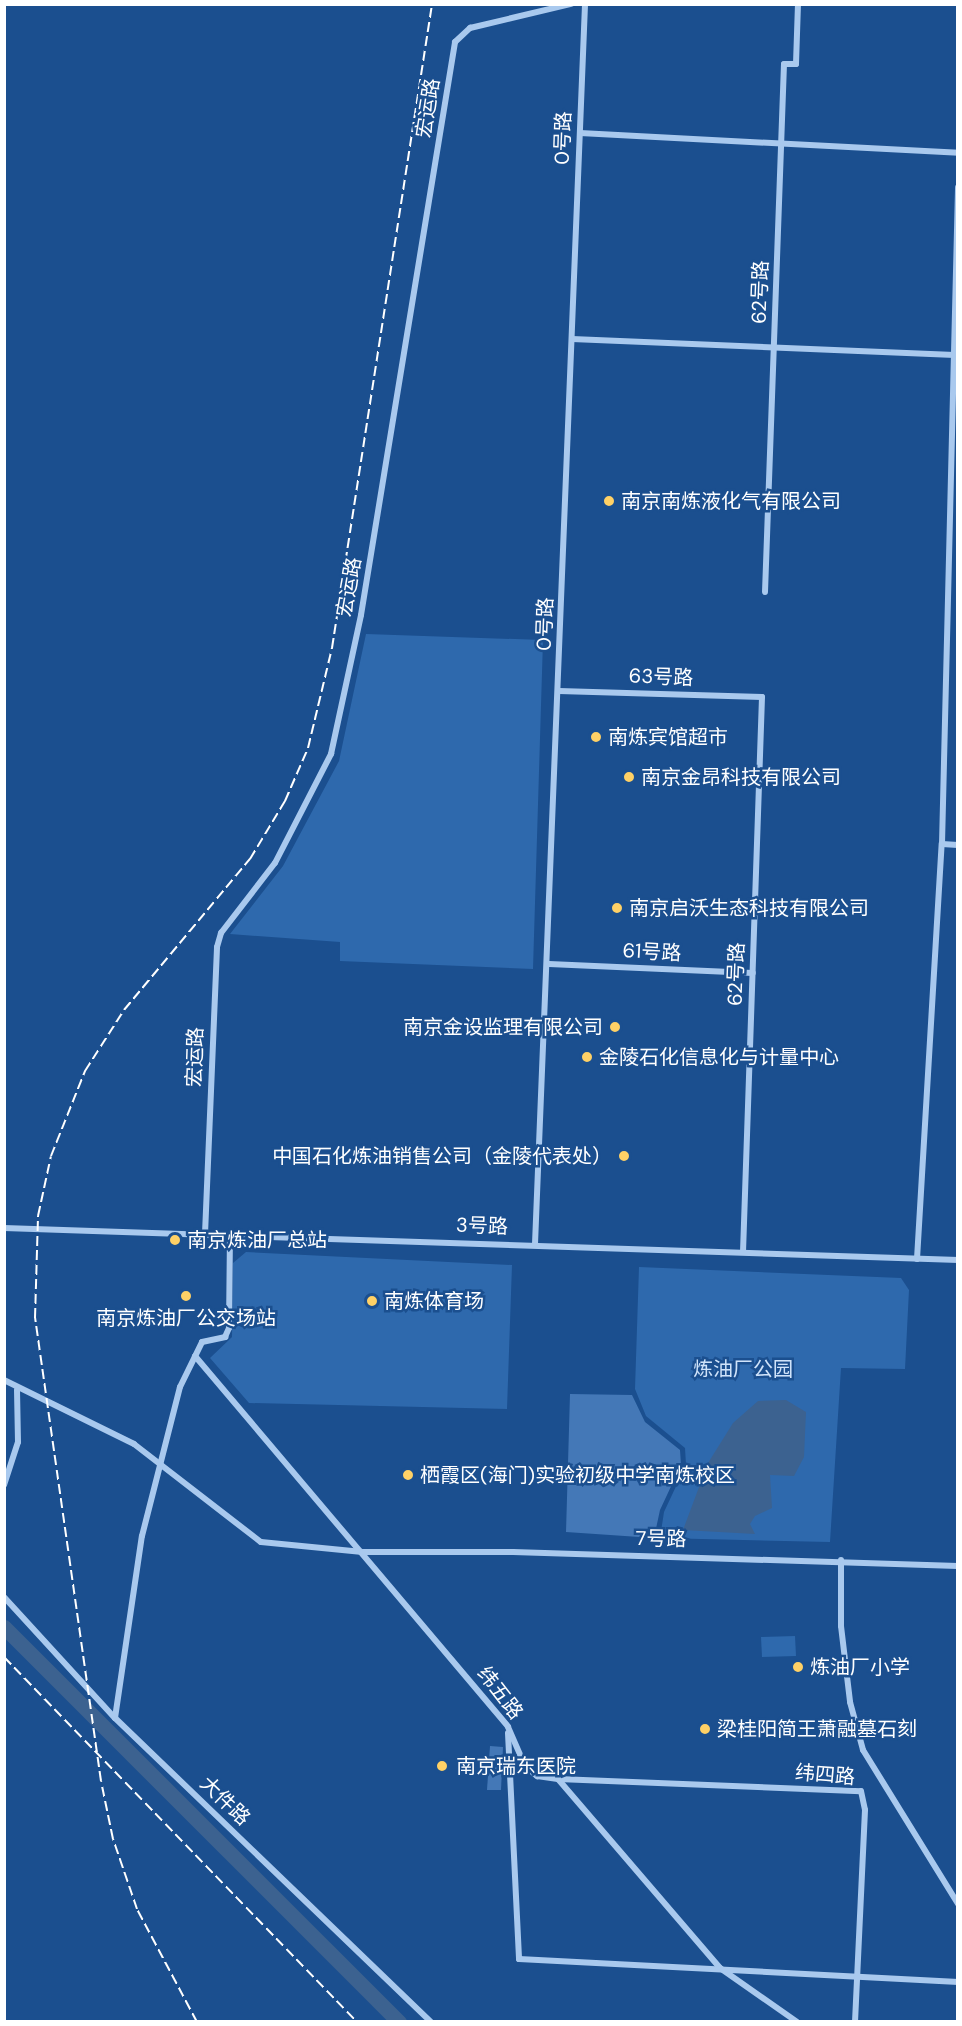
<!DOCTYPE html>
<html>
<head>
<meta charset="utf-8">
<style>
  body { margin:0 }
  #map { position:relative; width:962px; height:2026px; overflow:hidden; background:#1b4f8f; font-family:"DM Sans","Noto Sans SC",sans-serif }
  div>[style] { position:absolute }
  .green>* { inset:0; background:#2e69ad }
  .water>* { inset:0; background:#3c6290 }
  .river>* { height:15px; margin:-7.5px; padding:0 7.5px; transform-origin:7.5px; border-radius:7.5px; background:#3c6290 }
  .building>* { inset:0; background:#4478b7 }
  .street>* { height:6px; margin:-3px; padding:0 3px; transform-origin:3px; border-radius:3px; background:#a9c9ee }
  .rail>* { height:2px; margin-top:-1px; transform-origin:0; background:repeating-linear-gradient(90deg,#fff 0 10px,transparent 0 14.5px) }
  .dots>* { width:16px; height:16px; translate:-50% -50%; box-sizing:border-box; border:3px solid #1b4f8f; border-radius:50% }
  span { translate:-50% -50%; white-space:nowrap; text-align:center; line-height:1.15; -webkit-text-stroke:5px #1b4f8f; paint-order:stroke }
  .street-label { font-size:20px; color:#fff }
  .poi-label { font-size:20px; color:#fff }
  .left { translate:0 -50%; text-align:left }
  .right { translate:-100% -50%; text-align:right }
  .park-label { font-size:20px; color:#cfe3fa }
  .frame { position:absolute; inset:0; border:6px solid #fff; pointer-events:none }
</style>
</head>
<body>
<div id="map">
  <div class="green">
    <div style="clip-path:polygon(366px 634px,543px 640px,533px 969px,340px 961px,340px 942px,230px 934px,283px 866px,339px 761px)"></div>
    <div style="clip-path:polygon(246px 1252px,512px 1265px,507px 1409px,249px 1403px,210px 1358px,232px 1337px,233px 1263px)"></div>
    <div style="clip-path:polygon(639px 1267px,901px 1278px,909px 1290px,905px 1369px,841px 1368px,830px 1542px,660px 1538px,664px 1512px,686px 1465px,685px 1448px,646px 1416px,635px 1389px)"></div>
    <div style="clip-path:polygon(795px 1636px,796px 1656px,762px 1657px,761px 1637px)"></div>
  </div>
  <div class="water">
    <div style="clip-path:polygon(786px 1400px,806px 1412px,804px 1457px,794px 1476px,770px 1475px,772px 1508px,755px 1516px,750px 1524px,755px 1534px,683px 1530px,708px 1463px,733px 1423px,758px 1401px)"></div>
  </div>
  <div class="river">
    <div style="left:4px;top:1627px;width:559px;rotate:45deg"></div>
  </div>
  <div class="building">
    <div style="clip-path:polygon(570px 1394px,632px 1395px,645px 1422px,680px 1450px,681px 1465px,660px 1510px,654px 1538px,566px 1532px)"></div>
    <div style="clip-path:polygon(490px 1746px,503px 1747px,501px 1790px,487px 1790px)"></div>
  </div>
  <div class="street">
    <div style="left:580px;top:133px;width:379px;rotate:3deg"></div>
    <div style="left:572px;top:339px;width:383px;rotate:2.4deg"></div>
    <div style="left:765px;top:592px;width:528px;rotate:-87.94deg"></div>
    <div style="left:784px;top:64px;width:12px"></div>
    <div style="left:796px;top:64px;width:60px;rotate:-88.1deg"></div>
    <div style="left:559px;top:691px;width:203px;rotate:1.7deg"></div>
    <div style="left:762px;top:697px;width:555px;rotate:91.96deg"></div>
    <div style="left:942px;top:844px;width:16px;rotate:4deg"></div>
    <div style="left:549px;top:964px;width:204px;rotate:2.5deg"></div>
    <div style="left:4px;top:1228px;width:955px;rotate:1.92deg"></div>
    <div style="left:205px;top:1234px;width:287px;rotate:-87.6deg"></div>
    <div style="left:217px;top:947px;width:15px;rotate:-74deg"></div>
    <div style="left:221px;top:933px;width:88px;rotate:-52.4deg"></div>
    <div style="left:275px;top:863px;width:123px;rotate:-62.8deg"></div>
    <div style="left:331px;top:754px;width:142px;rotate:-77.8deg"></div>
    <div style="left:361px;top:615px;width:581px;rotate:-80.68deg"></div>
    <div style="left:455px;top:42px;width:21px;rotate:-43deg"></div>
    <div style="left:470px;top:28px;width:104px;rotate:-13.4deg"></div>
    <div style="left:535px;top:1244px;width:1241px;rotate:-87.69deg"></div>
    <div style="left:917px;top:1259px;width:416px;rotate:-86.6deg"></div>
    <div style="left:942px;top:844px;width:657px;rotate:-88.6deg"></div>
    <div style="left:195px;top:1356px;width:485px;rotate:49.8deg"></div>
    <div style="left:508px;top:1727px;width:43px;rotate:66.4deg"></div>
    <div style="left:525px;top:1766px;width:16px;rotate:40deg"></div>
    <div style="left:537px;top:1776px;width:21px;rotate:8deg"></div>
    <div style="left:558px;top:1779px;width:249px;rotate:49.4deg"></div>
    <div style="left:720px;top:1968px;width:94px;rotate:35deg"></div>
    <div style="left:4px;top:1380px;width:145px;rotate:26.2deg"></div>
    <div style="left:134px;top:1444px;width:160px;rotate:37.7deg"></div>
    <div style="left:261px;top:1542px;width:102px;rotate:5.6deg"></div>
    <div style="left:363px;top:1552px;width:150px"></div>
    <div style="left:513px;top:1552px;width:445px;rotate:1.8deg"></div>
    <div style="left:4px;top:1485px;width:45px;rotate:-72deg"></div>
    <div style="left:18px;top:1442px;width:52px;rotate:-91.1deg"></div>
    <div style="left:841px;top:1560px;width:66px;rotate:90deg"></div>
    <div style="left:841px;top:1626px;width:77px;rotate:83.2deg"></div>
    <div style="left:850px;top:1702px;width:50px;rotate:74.8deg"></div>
    <div style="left:863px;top:1750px;width:181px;rotate:58.3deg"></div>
    <div style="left:4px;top:1597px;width:164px;rotate:47.5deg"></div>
    <div style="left:115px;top:1718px;width:438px;rotate:43.9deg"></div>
    <div style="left:115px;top:1718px;width:184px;rotate:-81.6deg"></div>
    <div style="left:142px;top:1536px;width:154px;rotate:-75.7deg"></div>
    <div style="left:180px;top:1387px;width:50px;rotate:-63.9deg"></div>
    <div style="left:202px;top:1342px;width:24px;rotate:-12deg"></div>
    <div style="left:225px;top:1337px;width:10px;rotate:-66deg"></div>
    <div style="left:229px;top:1328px;width:93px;rotate:-89.4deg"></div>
    <div style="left:508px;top:1733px;width:226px;rotate:87.2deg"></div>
    <div style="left:519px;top:1959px;width:440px;rotate:3deg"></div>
    <div style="left:558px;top:1779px;width:303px;rotate:2.3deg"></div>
    <div style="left:861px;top:1791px;width:19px;rotate:78deg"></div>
    <div style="left:865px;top:1810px;width:212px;rotate:92.7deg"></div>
  </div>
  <div class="rail">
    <div style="left:4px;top:1657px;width:508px;rotate:45.96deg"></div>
    <div style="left:197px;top:2022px;width:128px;rotate:-118deg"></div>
    <div style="left:137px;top:1909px;width:74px;rotate:-108.9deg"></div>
    <div style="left:113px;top:1839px;width:59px;rotate:-101.7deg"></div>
    <div style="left:101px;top:1781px;width:468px;rotate:-98.1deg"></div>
    <div style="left:35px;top:1318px;width:102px;rotate:-88.3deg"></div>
    <div style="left:38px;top:1216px;width:61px;rotate:-77.8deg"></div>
    <div style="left:51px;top:1156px;width:92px;rotate:-68.2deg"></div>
    <div style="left:85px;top:1071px;width:72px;rotate:-57.4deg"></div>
    <div style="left:124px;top:1010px;width:197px;rotate:-50.2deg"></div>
    <div style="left:250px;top:859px;width:68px;rotate:-58.9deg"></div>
    <div style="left:285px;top:801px;width:58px;rotate:-66.5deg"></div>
    <div style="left:308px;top:748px;width:103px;rotate:-76.5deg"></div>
    <div style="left:332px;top:648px;width:652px;rotate:-81.17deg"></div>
  </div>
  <div class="dots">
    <div style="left:609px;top:501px;background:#ffd166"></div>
    <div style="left:596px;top:737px;background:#ffd166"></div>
    <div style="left:629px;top:777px;background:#ffd166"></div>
    <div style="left:617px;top:908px;background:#ffd166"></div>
    <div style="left:615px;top:1027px;background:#ffd166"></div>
    <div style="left:587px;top:1057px;background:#ffd166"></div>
    <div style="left:624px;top:1156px;background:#ffd166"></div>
    <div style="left:175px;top:1240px;background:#ffd166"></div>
    <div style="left:186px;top:1296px;background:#ffd166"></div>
    <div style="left:372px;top:1301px;background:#ffd166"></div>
    <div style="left:408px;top:1475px;background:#ffd166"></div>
    <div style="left:798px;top:1667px;background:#ffd166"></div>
    <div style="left:705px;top:1729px;background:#ffd166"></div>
    <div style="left:442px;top:1766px;background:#ffd166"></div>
  </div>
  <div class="street-label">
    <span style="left:428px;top:108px;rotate:-81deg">宏运路</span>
    <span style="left:563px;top:138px;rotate:-88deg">0号路</span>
    <span style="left:760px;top:292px;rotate:-88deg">62号路</span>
    <span style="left:349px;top:587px;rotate:-80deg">宏运路</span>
    <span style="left:545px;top:624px;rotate:-88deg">0号路</span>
    <span style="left:661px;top:677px;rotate:2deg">63号路</span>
    <span style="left:652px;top:952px;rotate:3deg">61号路</span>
    <span style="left:736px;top:974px;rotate:-88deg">62号路</span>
    <span style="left:195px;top:1057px;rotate:-88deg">宏运路</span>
    <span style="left:482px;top:1226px;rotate:2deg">3号路</span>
    <span style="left:661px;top:1539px;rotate:1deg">7号路</span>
    <span style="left:500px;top:1693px;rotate:52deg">纬五路</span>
    <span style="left:825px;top:1775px;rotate:5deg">纬四路</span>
    <span style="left:225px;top:1801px;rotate:44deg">大件路</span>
  </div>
  <div class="poi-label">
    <span class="left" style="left:621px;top:501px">南京南炼液化气有限公司</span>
    <span class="left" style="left:608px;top:737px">南炼宾馆超市</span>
    <span class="left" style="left:641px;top:777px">南京金昂科技有限公司</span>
    <span class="left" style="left:629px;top:908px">南京启沃生态科技有限公司</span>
    <span class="right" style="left:603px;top:1027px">南京金设监理有限公司</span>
    <span class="left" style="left:599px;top:1057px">金陵石化信息化与计量中心</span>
    <span class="right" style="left:612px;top:1156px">中国石化炼油销售公司（金陵代表处）</span>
    <span class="left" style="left:187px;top:1240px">南京炼油厂总站</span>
    <span class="left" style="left:384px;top:1301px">南炼体育场</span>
    <span style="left:186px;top:1318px">南京炼油厂公交场站</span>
    <span class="left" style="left:420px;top:1475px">栖霞区(海门)实验初级中学南炼校区</span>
    <span class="left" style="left:810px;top:1667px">炼油厂小学</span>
    <span class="left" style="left:717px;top:1729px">梁桂阳简王萧融墓石刻</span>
    <span class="left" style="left:456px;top:1766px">南京瑞东医院</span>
  </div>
  <div class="park-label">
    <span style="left:743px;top:1369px">炼油厂公园</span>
  </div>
  <div class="frame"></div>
</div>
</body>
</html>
